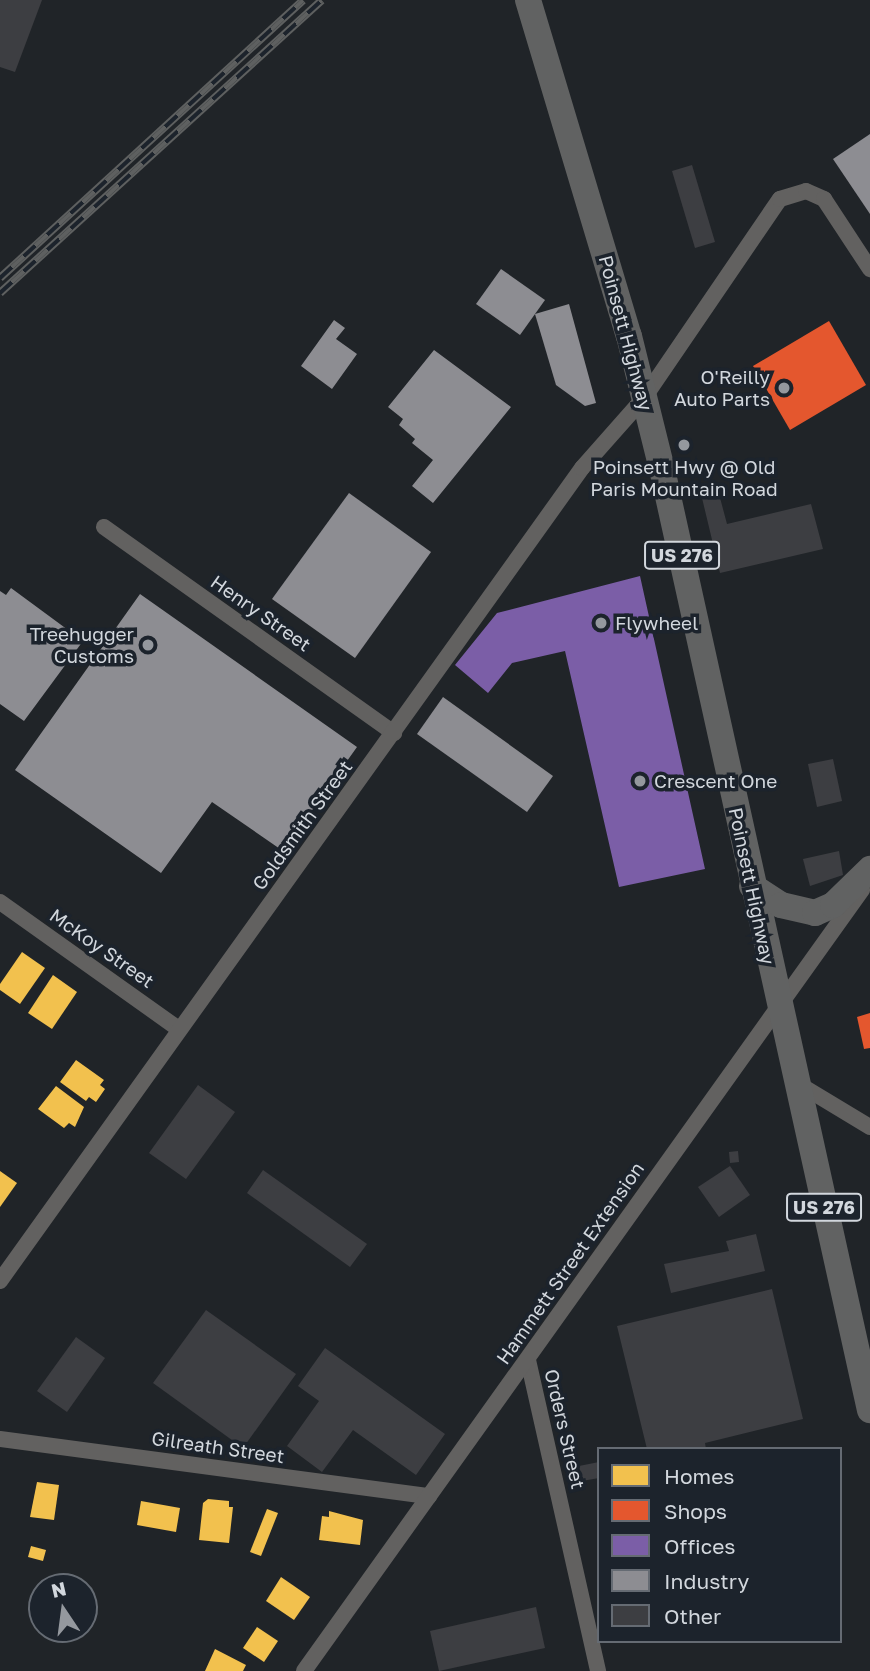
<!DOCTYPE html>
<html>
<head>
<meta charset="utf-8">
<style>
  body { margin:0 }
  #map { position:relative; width:870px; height:1671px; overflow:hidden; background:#202428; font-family:"Golos Text",sans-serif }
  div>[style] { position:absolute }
  .homes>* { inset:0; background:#f2c14e }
  .shops>* { inset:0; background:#e4572e }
  .offices>* { inset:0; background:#7b5ea7 }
  .industry>* { inset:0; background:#8d8d92 }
  .building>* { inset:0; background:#3d3e42 }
  .minor>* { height:16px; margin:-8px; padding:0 8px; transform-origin:8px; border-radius:8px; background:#626160 }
  .trunk>* { height:26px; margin:-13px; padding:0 13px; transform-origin:13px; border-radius:13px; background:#616262 }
  .rail>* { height:8px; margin-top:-4px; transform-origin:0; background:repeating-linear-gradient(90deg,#1c232c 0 16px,#5e6060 0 32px); box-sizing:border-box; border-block:2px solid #5e6060 }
  .dots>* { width:19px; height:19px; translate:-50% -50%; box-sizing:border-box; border:4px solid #1c232c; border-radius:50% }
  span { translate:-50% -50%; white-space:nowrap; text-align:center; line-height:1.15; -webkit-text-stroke:7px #1c232c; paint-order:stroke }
  .shield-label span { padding:2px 5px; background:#1c232c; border:2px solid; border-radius:5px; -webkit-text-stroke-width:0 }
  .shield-label { font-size:18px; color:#d2d7dd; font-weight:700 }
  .street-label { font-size:19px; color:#d2d7dd }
  .poi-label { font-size:19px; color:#d2d7dd }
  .right { translate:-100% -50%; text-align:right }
  .left { translate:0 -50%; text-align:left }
  .legend { position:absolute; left:597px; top:1447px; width:245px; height:196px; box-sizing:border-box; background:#1c232c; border:2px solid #656b73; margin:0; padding:9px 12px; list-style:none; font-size:21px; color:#d2d7dd }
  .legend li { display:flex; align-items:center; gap:14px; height:35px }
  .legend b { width:35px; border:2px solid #656b73 }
  .north { position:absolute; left:28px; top:1573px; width:70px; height:70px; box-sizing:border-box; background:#1c232c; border:2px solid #656b73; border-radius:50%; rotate:347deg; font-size:19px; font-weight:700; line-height:28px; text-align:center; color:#d2d7dd }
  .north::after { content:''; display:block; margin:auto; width:24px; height:32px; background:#94989e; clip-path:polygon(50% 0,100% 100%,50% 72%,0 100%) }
</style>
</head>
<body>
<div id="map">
  <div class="homes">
    <div style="clip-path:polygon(22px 952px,45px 968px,20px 1004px,0 990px,0 984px)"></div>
    <div style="clip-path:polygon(53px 975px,77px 992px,52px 1029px,28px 1013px)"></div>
    <div style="clip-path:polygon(76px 1060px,104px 1080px,100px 1085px,105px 1089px,96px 1102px,89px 1097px,86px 1101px,60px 1082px)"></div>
    <div style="clip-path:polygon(56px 1086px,84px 1107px,75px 1127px,69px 1123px,64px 1128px,38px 1109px)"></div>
    <div style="clip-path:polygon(0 1171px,17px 1183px,0 1207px)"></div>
    <div style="clip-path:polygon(37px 1482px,59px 1485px,54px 1520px,30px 1517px)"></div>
    <div style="clip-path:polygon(208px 1499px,229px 1501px,229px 1507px,233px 1507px,229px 1543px,199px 1540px,203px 1503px)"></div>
    <div style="clip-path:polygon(141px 1501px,180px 1508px,176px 1532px,137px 1525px)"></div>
    <div style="clip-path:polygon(267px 1509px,278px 1513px,261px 1556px,250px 1552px)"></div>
    <div style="clip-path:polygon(329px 1511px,363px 1520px,360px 1545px,319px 1540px,322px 1516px,329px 1517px)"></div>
    <div style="clip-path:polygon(31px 1546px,46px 1550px,43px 1561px,28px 1557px)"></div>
    <div style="clip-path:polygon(281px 1577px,310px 1597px,294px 1620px,266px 1601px)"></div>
    <div style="clip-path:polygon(257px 1627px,278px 1641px,264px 1662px,243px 1648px)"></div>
    <div style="clip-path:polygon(215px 1649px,246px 1665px,243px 1671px,205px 1671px)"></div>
  </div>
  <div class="shops">
    <div style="clip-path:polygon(829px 321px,866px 385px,790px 430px,753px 366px)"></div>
    <div style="clip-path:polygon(870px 1013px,870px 1048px,864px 1049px,857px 1017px)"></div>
  </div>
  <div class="offices">
    <div style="clip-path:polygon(640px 576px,705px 869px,619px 887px,565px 651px,512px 663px,488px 693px,455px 665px,497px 613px)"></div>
  </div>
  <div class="industry">
    <div style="clip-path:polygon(870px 134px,870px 214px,833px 159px)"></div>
    <div style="clip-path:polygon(501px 269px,545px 300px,520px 335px,476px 304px)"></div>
    <div style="clip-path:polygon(569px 304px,596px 403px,585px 406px,556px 385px,535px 314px)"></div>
    <div style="clip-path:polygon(334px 320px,345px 328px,336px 339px,357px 354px,332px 389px,301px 366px)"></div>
    <div style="clip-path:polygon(434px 350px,511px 407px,433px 503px,412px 486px,433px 460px,412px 443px,415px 439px,399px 425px,403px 419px,388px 407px)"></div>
    <div style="clip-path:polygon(349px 493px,431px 552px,355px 658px,272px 599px)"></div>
    <div style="clip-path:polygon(11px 588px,83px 641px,24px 721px,0 704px,0 591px,6px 595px)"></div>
    <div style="clip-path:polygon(140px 594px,357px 747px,283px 851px,212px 802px,161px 873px,15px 770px)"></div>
    <div style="clip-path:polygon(443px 697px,553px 776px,527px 812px,417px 734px)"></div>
  </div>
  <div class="building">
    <div style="clip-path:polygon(0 0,42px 0,15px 72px,0 67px)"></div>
    <div style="clip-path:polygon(692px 165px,715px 242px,695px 248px,672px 171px)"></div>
    <div style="clip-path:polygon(719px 494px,727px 524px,811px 504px,823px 549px,720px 573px,702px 498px)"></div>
    <div style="clip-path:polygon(833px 759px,842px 801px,817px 807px,808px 764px)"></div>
    <div style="clip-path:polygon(839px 851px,843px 875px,810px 886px,803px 859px)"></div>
    <div style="clip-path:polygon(198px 1085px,235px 1112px,186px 1179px,149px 1153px)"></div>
    <div style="clip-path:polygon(738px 1151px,739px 1162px,730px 1163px,729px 1152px)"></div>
    <div style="clip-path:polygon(730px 1166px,750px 1195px,719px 1217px,698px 1187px)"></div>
    <div style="clip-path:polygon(263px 1170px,367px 1244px,350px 1267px,247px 1193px)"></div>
    <div style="clip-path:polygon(756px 1234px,765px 1271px,671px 1293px,664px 1264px,729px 1251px,726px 1241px)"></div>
    <div style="clip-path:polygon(772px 1289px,803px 1419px,705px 1443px,706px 1449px,647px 1449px,617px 1326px)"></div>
    <div style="clip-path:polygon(206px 1310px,296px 1374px,243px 1448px,153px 1383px)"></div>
    <div style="clip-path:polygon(76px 1337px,105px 1358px,67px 1412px,37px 1391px)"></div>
    <div style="clip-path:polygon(325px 1348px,445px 1434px,416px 1475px,353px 1430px,322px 1472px,287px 1446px,319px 1401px,298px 1386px)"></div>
    <div style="clip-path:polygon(599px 1462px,599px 1478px,582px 1481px,579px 1466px)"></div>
    <div style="clip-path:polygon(536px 1607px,545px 1648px,439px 1671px,430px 1631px)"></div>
  </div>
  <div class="minor">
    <div style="left:104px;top:527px;width:356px;rotate:35.4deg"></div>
    <div style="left:0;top:902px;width:219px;rotate:35.4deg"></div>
    <div style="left:797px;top:1083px;width:85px;rotate:31.1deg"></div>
    <div style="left:0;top:1281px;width:1000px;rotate:-54.4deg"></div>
    <div style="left:582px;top:468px;width:94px;rotate:-48.5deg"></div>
    <div style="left:644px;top:398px;width:241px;rotate:-55.7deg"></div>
    <div style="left:780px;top:199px;width:27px;rotate:-17deg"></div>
    <div style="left:806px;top:191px;width:20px;rotate:24deg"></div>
    <div style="left:824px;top:199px;width:84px;rotate:56.7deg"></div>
    <div style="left:528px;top:1360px;width:319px;rotate:77.3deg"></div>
    <div style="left:0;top:1439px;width:433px;rotate:7.6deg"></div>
    <div style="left:304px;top:1671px;width:960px;rotate:-54.46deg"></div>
  </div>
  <div class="trunk">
    <div style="left:528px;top:0;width:351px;rotate:73.3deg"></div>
    <div style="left:629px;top:336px;width:137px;rotate:76.1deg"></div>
    <div style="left:662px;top:469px;width:964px;rotate:77.54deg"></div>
    <div style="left:752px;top:886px;width:35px;rotate:33deg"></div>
    <div style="left:781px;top:905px;width:35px;rotate:13deg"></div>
    <div style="left:815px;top:913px;width:20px;rotate:-24deg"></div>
    <div style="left:833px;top:905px;width:52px;rotate:-44.2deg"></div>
  </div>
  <div class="rail">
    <div style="left:0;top:278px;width:411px;rotate:-42.5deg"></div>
    <div style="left:0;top:293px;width:435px;rotate:-42.3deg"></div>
  </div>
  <div class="dots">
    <div style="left:784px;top:388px;background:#94989e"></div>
    <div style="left:684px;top:445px;background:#94989e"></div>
    <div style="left:601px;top:623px;background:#94989e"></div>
    <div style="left:148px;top:645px;background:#94989e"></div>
    <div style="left:640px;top:781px;background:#94989e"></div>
  </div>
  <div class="shield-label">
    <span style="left:682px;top:555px">US 276</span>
    <span style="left:824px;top:1207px">US 276</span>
  </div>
  <div class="street-label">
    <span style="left:626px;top:333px;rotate:75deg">Poinsett Highway</span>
    <span style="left:261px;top:613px;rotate:35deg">Henry Street</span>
    <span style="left:302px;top:825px;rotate:-54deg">Goldsmith Street</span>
    <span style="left:752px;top:886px;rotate:78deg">Poinsett Highway</span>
    <span style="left:102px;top:948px;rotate:35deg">McKoy Street</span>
    <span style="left:570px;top:1263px;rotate:-55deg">Hammett Street Extension</span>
    <span style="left:565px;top:1429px;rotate:77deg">Orders Street</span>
    <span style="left:218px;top:1447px;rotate:8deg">Gilreath Street</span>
  </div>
  <div class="poi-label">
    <span class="right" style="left:770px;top:388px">O'Reilly<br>Auto Parts</span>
    <span style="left:684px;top:478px">Poinsett Hwy @ Old<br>Paris Mountain Road</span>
    <span class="left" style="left:615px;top:623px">Flywheel</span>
    <span class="right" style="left:134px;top:645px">Treehugger<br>Customs</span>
    <span class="left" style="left:654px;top:781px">Crescent One</span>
  </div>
  <ul class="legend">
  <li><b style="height:19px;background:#f2c14e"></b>Homes</li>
  <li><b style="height:19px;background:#e4572e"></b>Shops</li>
  <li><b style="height:19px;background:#7b5ea7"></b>Offices</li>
  <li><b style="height:19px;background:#8d8d92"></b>Industry</li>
  <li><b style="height:19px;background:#3d3e42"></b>Other</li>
  </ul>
  <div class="north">N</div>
</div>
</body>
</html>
